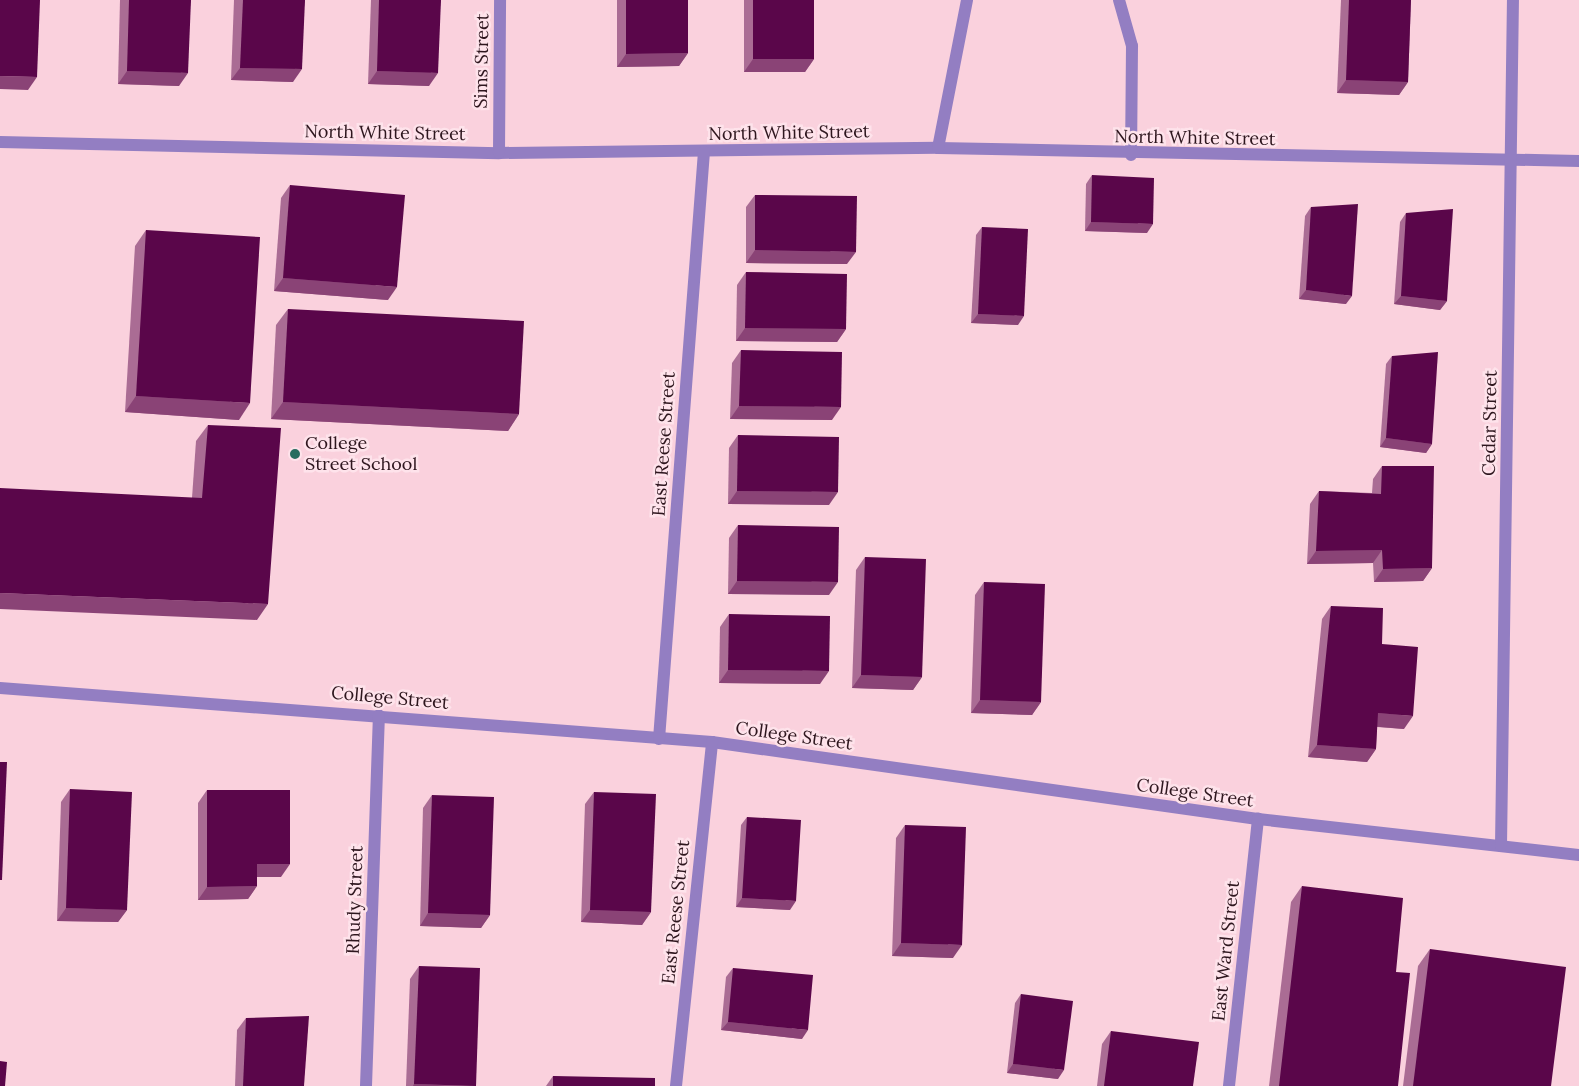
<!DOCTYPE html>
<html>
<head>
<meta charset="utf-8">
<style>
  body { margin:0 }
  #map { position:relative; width:1579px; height:1086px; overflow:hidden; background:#fad1dd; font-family:Lora,serif }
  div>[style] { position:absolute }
  .minor>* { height:12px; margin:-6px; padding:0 6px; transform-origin:6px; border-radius:6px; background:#937ec2 }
  .wall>* { inset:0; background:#aa6c94 }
  .shaded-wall>* { inset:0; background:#8a4376 }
  .building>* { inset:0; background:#5a064a }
  .dots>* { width:14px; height:14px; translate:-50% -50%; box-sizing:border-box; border:2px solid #fee3eb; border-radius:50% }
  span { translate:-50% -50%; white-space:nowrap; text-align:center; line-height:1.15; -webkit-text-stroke:5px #fee3eb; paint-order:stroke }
  .street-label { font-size:18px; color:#2e161e }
  .poi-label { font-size:18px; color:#2e161e }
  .left { translate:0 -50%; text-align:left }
</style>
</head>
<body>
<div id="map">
  <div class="minor">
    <div style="left:1119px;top:0;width:48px;rotate:74.2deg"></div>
    <div style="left:1132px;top:46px;width:109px;rotate:90.5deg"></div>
    <div style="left:0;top:142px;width:499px;rotate:1.3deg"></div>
    <div style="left:499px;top:153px;width:439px;rotate:-0.7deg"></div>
    <div style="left:938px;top:148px;width:641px;rotate:1.16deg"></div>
    <div style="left:938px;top:148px;width:151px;rotate:-78.9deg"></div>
    <div style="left:499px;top:153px;width:153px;rotate:-89.6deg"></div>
    <div style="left:0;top:688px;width:714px;rotate:4.34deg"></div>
    <div style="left:712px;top:742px;width:551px;rotate:8.03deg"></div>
    <div style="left:1258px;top:819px;width:323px;rotate:6.4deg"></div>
    <div style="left:659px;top:739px;width:589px;rotate:-85.62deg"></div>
    <div style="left:1501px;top:846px;width:846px;rotate:-89.19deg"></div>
    <div style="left:366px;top:1086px;width:371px;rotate:-88deg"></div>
    <div style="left:676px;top:1086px;width:346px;rotate:-84deg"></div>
    <div style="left:1229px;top:1086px;width:269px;rotate:-83.8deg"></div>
  </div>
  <div class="wall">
    <div style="clip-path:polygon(120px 0,191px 0,179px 86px,118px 84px)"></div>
    <div style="clip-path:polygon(234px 0,305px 0,293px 82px,231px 80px)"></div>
    <div style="clip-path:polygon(371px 0,441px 0,429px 86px,368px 84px)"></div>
    <div style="clip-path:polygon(617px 0,688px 0,688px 53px,679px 66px,617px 67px)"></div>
    <div style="clip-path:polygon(744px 0,814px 0,814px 59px,805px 72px,744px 72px)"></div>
    <div style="clip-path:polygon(1341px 0,1411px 0,1408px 82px,1399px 95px,1337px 93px)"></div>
    <div style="clip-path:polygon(1092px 175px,1147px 233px,1085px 231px,1086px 184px)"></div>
    <div style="clip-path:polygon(290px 185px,388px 300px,274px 291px,281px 198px)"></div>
    <div style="clip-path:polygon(755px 195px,847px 264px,746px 263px,746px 207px)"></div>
    <div style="clip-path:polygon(1311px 207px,1346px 304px,1299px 299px,1305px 216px)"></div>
    <div style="clip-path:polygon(1406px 213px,1447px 301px,1440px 310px,1394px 304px,1400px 222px)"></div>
    <div style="clip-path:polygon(982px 227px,1018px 325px,971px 323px,976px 235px)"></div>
    <div style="clip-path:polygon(146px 230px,239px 420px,125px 412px,135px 246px)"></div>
    <div style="clip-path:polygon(746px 272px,846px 329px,837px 342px,736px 341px,737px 285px)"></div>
    <div style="clip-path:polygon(288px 309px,519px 414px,508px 431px,271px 419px,276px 325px)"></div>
    <div style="clip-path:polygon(741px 350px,832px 420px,730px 419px,732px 363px)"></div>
    <div style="clip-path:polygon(1392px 356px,1432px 444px,1426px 453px,1380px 447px,1386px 364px)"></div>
    <div style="clip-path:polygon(208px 425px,257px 620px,192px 498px,196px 441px)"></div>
    <div style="clip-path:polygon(738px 435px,829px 505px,728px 504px,729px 448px)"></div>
    <div style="clip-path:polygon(1382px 466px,1432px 568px,1423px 581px,1374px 582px,1373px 563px,1307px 564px,1310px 504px,1319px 491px,1372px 493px,1373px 479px)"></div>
    <div style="clip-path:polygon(738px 525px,829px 595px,728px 594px,729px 538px)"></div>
    <div style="clip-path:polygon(865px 557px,922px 677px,913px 690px,852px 688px,856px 570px)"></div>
    <div style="clip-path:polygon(984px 582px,1041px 702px,1032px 715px,971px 713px,975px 595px)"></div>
    <div style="clip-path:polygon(1331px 606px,1382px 644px,1404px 729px,1377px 727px,1376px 749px,1367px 762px,1308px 757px,1322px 619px)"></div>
    <div style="clip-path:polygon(729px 614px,820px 684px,719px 683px,720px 627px)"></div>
    <div style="clip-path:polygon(70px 789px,127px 910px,118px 922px,57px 921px,61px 802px)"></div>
    <div style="clip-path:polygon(207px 790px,281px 877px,257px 877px,257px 886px,248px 899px,198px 900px,198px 803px)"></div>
    <div style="clip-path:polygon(594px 792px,651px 912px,642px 925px,581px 922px,585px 804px)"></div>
    <div style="clip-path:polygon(432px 795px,490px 915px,481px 928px,420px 926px,423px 808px)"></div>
    <div style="clip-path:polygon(747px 817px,790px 910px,736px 907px,741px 825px)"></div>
    <div style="clip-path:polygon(905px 825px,953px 958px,892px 956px,896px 838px)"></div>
    <div style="clip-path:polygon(1302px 886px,1396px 972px,1398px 1086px,1269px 1086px,1291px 902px)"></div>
    <div style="clip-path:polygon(1430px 949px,1551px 1086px,1403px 1086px,1418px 966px)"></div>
    <div style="clip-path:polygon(419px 966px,476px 1086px,406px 1086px,410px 979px)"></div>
    <div style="clip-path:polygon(733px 968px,802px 1039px,721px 1030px,726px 977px)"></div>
    <div style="clip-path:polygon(1021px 994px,1058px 1079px,1007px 1073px,1015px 1003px)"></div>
    <div style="clip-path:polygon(246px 1018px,304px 1086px,235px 1086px,237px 1030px)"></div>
    <div style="clip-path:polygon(1111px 1031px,1193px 1086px,1097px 1086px,1102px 1044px)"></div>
    <div style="clip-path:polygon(553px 1076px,655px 1086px,546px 1086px)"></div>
  </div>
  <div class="shaded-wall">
    <div style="clip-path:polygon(688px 53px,679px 66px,617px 67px,626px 54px)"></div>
    <div style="clip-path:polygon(753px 59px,814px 59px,805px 72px,744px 72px)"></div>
    <div style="clip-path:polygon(240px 68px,302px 69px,293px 82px,231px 80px)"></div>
    <div style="clip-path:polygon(127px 71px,188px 73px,179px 86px,118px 84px)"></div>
    <div style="clip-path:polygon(377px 71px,438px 73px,429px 86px,368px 84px)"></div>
    <div style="clip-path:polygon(0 76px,37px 77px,28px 90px,0 89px)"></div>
    <div style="clip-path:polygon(1346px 80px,1408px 82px,1399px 95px,1337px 93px)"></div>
    <div style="clip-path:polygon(1091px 222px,1153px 224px,1147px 233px,1085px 231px)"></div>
    <div style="clip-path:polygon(755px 250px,856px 252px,847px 264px,746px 263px)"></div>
    <div style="clip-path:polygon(283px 278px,397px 287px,388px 300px,274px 291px)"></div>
    <div style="clip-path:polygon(1306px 290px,1352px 296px,1346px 304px,1299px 299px)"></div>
    <div style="clip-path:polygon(1401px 296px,1447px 301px,1440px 310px,1394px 304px)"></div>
    <div style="clip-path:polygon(978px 314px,1024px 316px,1018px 325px,971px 323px)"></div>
    <div style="clip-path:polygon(745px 328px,846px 329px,837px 342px,736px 341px)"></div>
    <div style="clip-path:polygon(136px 396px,250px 403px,239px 420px,125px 412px)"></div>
    <div style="clip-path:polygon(283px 402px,519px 414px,508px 431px,271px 419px)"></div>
    <div style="clip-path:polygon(739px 406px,841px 407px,832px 420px,730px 419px)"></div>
    <div style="clip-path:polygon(1386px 438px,1432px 444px,1426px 453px,1380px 447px)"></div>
    <div style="clip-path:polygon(737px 491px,838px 492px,829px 505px,728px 504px)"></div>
    <div style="clip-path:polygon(1382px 550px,1373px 563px,1307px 564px,1316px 551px)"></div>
    <div style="clip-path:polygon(1432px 568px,1423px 581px,1374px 582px,1383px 569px)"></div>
    <div style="clip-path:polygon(737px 581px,838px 582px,829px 595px,728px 594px)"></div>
    <div style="clip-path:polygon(0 593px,268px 604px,257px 620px,0 609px)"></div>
    <div style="clip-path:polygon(728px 670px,829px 671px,820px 684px,719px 683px)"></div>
    <div style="clip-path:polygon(861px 675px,922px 677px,913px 690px,852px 688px)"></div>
    <div style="clip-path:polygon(980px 700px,1041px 702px,1032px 715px,971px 713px)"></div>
    <div style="clip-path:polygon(1378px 713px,1413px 716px,1404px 729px,1369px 726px)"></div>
    <div style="clip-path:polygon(1317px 745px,1376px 749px,1367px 762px,1308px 757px)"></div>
    <div style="clip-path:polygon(257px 864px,290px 864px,281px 877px,248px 877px)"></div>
    <div style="clip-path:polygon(257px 886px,248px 899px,198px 900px,207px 887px)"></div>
    <div style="clip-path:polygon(742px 898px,796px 901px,790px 910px,736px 907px)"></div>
    <div style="clip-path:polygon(66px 908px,127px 910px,118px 922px,57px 921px)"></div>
    <div style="clip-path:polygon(590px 910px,651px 912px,642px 925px,581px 922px)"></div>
    <div style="clip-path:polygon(428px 913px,490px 915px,481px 928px,420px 926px)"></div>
    <div style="clip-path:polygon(901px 943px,962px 945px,953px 958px,892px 956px)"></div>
    <div style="clip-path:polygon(728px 1022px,808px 1030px,802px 1039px,721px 1030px)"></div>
    <div style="clip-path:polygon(1013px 1064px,1064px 1070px,1058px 1079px,1007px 1073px)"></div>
    <div style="clip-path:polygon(414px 1084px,461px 1086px,413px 1086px)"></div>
  </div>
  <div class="building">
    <div style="clip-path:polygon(0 0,40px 0,37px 77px,0 76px)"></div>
    <div style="clip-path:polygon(129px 0,191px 0,188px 73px,127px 71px)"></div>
    <div style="clip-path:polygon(243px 0,305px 0,302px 69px,240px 68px)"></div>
    <div style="clip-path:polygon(379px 0,441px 0,438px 73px,377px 71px)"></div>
    <div style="clip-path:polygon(626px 0,688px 0,688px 53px,626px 54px)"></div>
    <div style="clip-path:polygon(753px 0,814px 0,814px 59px,753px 59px)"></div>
    <div style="clip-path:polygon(1349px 0,1411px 0,1408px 82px,1346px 80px)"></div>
    <div style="clip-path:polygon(1092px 175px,1154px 178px,1153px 224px,1091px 222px)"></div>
    <div style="clip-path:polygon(290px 185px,405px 195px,397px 287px,283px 278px)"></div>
    <div style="clip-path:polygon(755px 195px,857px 196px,856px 252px,755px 250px)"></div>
    <div style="clip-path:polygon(1358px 204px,1352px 296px,1306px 290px,1311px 207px)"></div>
    <div style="clip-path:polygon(1453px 209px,1447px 301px,1401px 296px,1406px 213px)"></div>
    <div style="clip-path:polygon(982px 227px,1028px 229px,1024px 316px,978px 314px)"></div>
    <div style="clip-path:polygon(146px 230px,260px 237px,250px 403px,136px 396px)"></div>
    <div style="clip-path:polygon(746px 272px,847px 274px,846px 329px,745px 328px)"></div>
    <div style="clip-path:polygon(288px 309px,524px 321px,519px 414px,283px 402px)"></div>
    <div style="clip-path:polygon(741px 350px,842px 352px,841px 407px,739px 406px)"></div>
    <div style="clip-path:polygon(1438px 352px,1432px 444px,1386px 438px,1392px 356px)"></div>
    <div style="clip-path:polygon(208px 425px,281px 428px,268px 604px,0 593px,0 488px,202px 498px)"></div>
    <div style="clip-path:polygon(738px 435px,839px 437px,838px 492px,737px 491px)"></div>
    <div style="clip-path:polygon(1382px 466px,1434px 466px,1432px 568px,1383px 569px,1382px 550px,1316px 551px,1319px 491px,1381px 494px)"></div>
    <div style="clip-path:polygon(738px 525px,839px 527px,838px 582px,737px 581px)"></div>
    <div style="clip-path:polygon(865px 557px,926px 559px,922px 677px,861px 675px)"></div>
    <div style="clip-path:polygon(984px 582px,1045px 584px,1041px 702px,980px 700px)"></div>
    <div style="clip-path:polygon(1331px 606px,1383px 608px,1382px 644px,1418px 647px,1413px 716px,1378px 713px,1376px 749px,1317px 745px)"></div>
    <div style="clip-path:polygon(729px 614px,830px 616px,829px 671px,728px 670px)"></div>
    <div style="clip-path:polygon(0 762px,7px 762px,2px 880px,0 880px)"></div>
    <div style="clip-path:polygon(70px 789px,132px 792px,127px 910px,66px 908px)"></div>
    <div style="clip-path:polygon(207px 790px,290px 790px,290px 864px,257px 864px,257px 886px,207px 887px)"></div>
    <div style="clip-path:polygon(594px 792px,656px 794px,651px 912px,590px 910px)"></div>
    <div style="clip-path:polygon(432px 795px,494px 797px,490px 915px,428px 913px)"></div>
    <div style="clip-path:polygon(747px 817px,801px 820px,796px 901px,742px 898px)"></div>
    <div style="clip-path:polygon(905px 825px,966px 827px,962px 945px,901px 943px)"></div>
    <div style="clip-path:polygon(1302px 886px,1403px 898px,1396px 972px,1410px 973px,1398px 1086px,1279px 1086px)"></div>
    <div style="clip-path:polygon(1430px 949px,1566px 967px,1551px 1086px,1413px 1086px)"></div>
    <div style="clip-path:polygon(419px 966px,480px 968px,476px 1086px,414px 1084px)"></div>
    <div style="clip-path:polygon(733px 968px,813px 975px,808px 1030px,728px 1022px)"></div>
    <div style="clip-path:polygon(1021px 994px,1073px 1001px,1064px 1070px,1013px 1064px)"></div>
    <div style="clip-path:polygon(309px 1016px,304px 1086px,243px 1086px,246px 1018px)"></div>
    <div style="clip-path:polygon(1111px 1031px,1199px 1042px,1193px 1086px,1104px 1086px)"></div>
    <div style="clip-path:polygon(0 1061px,7px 1062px,5px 1086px,0 1086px)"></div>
    <div style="clip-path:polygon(553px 1076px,655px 1078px,655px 1086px,553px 1086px)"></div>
  </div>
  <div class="dots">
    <div style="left:295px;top:454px;background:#286c5f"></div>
  </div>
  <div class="street-label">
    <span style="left:482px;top:61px;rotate:-89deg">Sims Street</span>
    <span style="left:385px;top:133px;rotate:1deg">North White Street</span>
    <span style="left:789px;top:133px;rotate:-1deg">North White Street</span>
    <span style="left:1195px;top:138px;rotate:1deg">North White Street</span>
    <span style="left:1490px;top:423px;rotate:-89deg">Cedar Street</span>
    <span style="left:664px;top:444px;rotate:-86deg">East Reese Street</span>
    <span style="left:390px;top:698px;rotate:5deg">College Street</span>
    <span style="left:794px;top:736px;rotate:8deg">College Street</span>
    <span style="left:1195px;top:793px;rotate:8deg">College Street</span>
    <span style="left:355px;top:900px;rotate:-88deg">Rhudy Street</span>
    <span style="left:676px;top:912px;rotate:-84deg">East Reese Street</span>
    <span style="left:1226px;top:951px;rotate:-84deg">East Ward Street</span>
  </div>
  <div class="poi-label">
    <span class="left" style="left:305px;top:454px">College<br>Street School</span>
  </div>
</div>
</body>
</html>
